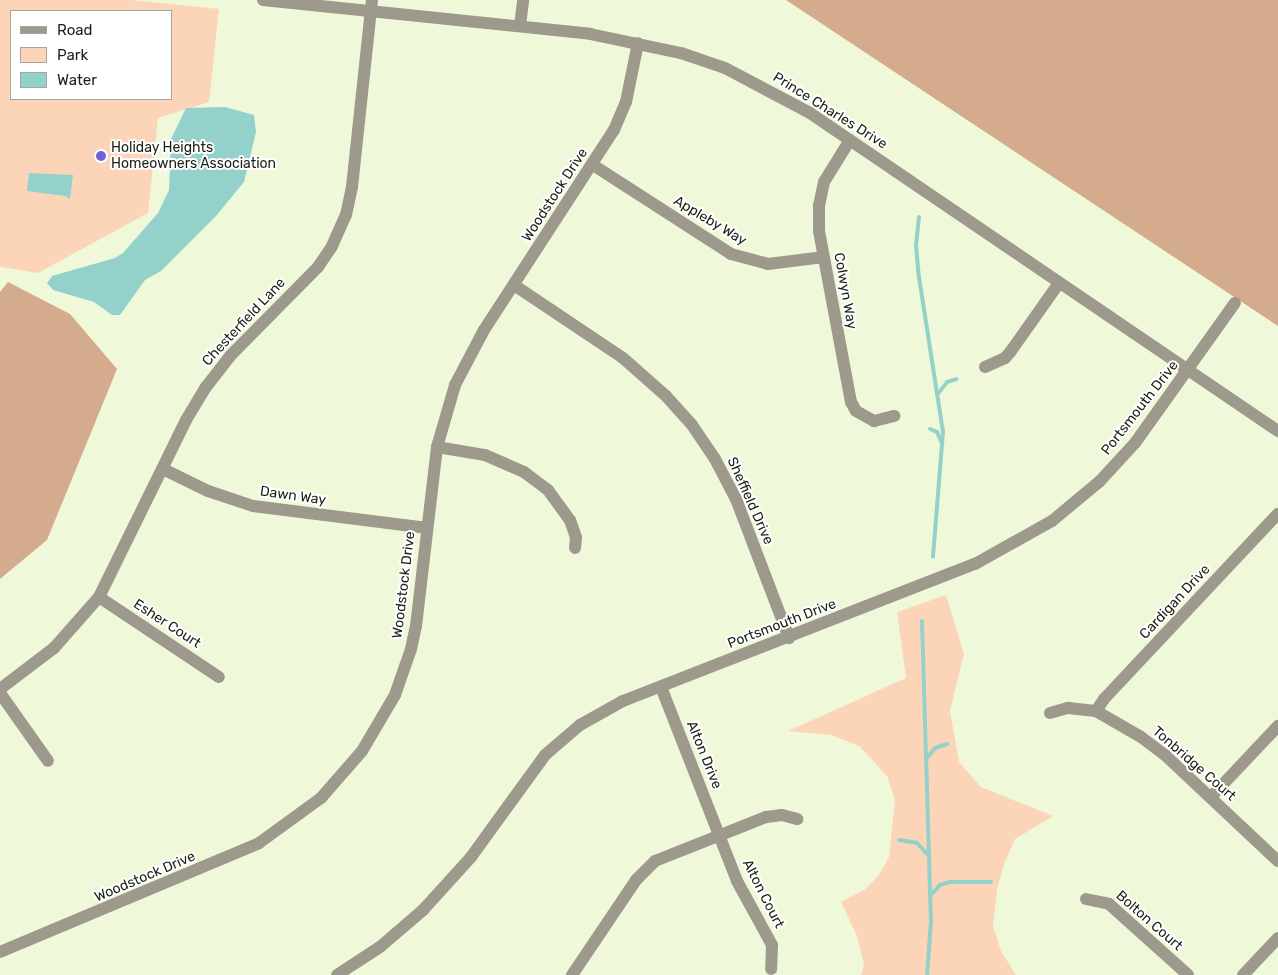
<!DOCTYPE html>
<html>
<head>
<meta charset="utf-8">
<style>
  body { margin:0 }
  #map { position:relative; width:1278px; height:975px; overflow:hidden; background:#eff9da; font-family:Rubik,sans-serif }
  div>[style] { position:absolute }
  .green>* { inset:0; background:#fcd5b8 }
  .forest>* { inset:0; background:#d4ab8d }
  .water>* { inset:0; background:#94d1ca }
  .stream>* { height:4px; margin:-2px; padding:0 2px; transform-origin:2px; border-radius:2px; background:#94d1ca }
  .street>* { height:12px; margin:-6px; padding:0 6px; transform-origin:6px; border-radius:6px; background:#9e998d }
  .dots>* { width:14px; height:14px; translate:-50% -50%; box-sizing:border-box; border:2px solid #fff; border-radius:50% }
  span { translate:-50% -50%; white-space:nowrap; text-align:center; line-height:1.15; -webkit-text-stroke:4px #fff; paint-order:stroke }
  .street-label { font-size:14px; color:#1c2015 }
  .poi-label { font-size:14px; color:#1c2015 }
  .left { translate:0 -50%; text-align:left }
  .legend { position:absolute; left:10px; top:10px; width:162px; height:90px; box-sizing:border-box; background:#fff; border:1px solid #a4a6a1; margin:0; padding:6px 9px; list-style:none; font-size:15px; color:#1c2015 }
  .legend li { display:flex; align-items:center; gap:10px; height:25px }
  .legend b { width:25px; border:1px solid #a4a6a1 }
</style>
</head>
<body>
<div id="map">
  <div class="green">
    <div style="clip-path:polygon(evenodd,0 0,131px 0,219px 9px,209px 102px,158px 118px,148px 213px,38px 273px,0 267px,0 0,11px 11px,171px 11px,171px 99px,11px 99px,11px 11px)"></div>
    <div style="clip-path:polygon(946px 595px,964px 654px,950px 711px,959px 762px,981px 787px,1053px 816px,1015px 839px,1004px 864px,997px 890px,993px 926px,1001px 951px,1016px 975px,861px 975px,864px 965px,857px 936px,841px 902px,864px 890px,879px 875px,889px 857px,895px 800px,887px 776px,859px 746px,831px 735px,788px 731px,906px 678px,897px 612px)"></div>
  </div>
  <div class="forest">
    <div style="clip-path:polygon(786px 0,1278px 0,1278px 326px)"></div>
    <div style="clip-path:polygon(8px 282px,70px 314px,117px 369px,47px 540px,0 579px,0 292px)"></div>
  </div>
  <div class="water">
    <div style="clip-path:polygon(225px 107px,254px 115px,256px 132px,244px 182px,216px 216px,161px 271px,145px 280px,120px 315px,112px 315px,94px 302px,53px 290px,47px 283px,52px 276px,115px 258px,123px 253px,158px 213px,169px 190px,171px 139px,186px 108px)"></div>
    <div style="clip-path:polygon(29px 173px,73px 175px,70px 199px,65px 196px,27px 191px)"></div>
  </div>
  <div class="stream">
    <div style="left:919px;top:217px;width:28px;rotate:96deg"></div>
    <div style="left:916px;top:245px;width:32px;rotate:85deg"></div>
    <div style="left:919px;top:277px;width:157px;rotate:81.2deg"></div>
    <div style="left:943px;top:432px;width:125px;rotate:94.6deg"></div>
    <div style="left:937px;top:395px;width:16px;rotate:-52deg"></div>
    <div style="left:947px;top:382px;width:10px;rotate:-17deg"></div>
    <div style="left:930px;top:429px;width:8px;rotate:23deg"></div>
    <div style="left:937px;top:432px;width:10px;rotate:66deg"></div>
    <div style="left:922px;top:621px;width:300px;rotate:88.3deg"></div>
    <div style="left:931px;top:921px;width:54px;rotate:94.2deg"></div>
    <div style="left:926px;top:759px;width:14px;rotate:-51deg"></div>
    <div style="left:935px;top:748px;width:13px;rotate:-18deg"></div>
    <div style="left:899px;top:840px;width:18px;rotate:9deg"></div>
    <div style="left:917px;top:843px;width:16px;rotate:47deg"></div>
    <div style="left:931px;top:895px;width:13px;rotate:-48deg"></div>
    <div style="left:940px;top:885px;width:10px;rotate:-17deg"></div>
    <div style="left:950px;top:882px;width:41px"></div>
  </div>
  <div class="street">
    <div style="left:263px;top:0;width:329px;rotate:5.9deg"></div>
    <div style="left:590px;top:34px;width:93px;rotate:11.8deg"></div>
    <div style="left:681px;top:53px;width:46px;rotate:18.8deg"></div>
    <div style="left:725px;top:68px;width:96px;rotate:27.9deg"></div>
    <div style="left:810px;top:113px;width:566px;rotate:34.2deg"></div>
    <div style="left:520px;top:26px;width:26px;rotate:-83deg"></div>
    <div style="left:850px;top:140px;width:49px;rotate:121.8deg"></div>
    <div style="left:824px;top:182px;width:25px;rotate:102deg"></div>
    <div style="left:819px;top:206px;width:25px;rotate:90deg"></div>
    <div style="left:819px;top:231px;width:174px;rotate:79.4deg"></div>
    <div style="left:851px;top:402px;width:10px;rotate:61deg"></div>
    <div style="left:856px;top:411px;width:21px;rotate:29deg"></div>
    <div style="left:874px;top:421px;width:21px;rotate:-14deg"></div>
    <div style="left:593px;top:165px;width:164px;rotate:32.8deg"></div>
    <div style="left:731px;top:254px;width:38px;rotate:15deg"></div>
    <div style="left:768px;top:264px;width:56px;rotate:-7.1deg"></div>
    <div style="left:514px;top:285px;width:131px;rotate:33.8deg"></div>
    <div style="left:623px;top:358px;width:57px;rotate:41.5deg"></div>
    <div style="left:666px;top:396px;width:39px;rotate:48deg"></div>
    <div style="left:692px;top:425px;width:41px;rotate:55.9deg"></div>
    <div style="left:715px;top:459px;width:45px;rotate:62.3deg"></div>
    <div style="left:736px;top:499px;width:149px;rotate:69.1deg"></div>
    <div style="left:985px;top:367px;width:22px;rotate:-24deg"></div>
    <div style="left:1005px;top:358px;width:9px;rotate:-49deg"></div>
    <div style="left:1011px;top:351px;width:83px;rotate:-54.8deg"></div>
    <div style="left:437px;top:447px;width:49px;rotate:9.5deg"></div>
    <div style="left:485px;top:455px;width:43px;rotate:23.6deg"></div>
    <div style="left:524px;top:472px;width:30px;rotate:37deg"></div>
    <div style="left:548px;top:490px;width:37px;rotate:54deg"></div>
    <div style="left:570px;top:520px;width:18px;rotate:71deg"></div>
    <div style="left:576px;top:537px;width:11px;rotate:95deg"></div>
    <div style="left:163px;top:469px;width:50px;rotate:26.1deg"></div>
    <div style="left:208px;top:491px;width:47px;rotate:18.4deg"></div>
    <div style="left:253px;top:506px;width:174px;rotate:7.2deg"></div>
    <div style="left:99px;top:597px;width:144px;rotate:33.7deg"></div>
    <div style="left:661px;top:687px;width:208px;rotate:68.6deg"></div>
    <div style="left:737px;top:881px;width:73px;rotate:61.3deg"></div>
    <div style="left:772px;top:945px;width:24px;rotate:92deg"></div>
    <div style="left:0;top:689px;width:68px;rotate:-37.2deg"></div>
    <div style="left:54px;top:648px;width:68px;rotate:-48.6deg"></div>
    <div style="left:99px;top:597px;width:197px;rotate:-63.8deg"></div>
    <div style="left:186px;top:420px;width:39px;rotate:-59deg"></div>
    <div style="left:206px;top:387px;width:39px;rotate:-52deg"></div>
    <div style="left:230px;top:356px;width:125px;rotate:-45.3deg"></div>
    <div style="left:318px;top:267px;width:25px;rotate:-56deg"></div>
    <div style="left:332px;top:246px;width:34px;rotate:-66deg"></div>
    <div style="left:346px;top:215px;width:29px;rotate:-78deg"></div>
    <div style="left:352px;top:187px;width:188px;rotate:-83.9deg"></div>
    <div style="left:0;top:693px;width:83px;rotate:54.8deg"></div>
    <div style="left:1096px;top:711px;width:14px;rotate:-56deg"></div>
    <div style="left:1104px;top:699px;width:254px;rotate:-46.8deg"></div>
    <div style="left:1050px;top:713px;width:19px;rotate:-16deg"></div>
    <div style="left:1068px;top:708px;width:28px;rotate:6deg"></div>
    <div style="left:1096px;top:711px;width:52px;rotate:30deg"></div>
    <div style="left:1141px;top:737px;width:30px;rotate:37deg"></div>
    <div style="left:1165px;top:755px;width:155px;rotate:43.2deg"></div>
    <div style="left:1211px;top:797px;width:98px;rotate:-46.7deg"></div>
    <div style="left:1086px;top:899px;width:24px;rotate:12deg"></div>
    <div style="left:1109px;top:904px;width:106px;rotate:41.9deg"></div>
    <div style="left:0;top:952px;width:281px;rotate:-22.8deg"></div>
    <div style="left:259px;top:843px;width:77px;rotate:-36deg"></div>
    <div style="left:321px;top:798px;width:62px;rotate:-48.9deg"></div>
    <div style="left:362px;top:751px;width:65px;rotate:-59.5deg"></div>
    <div style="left:395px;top:695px;width:49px;rotate:-70.8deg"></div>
    <div style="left:411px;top:649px;width:24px;rotate:-78deg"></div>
    <div style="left:416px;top:626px;width:180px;rotate:-83.3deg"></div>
    <div style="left:437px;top:447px;width:65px;rotate:-73.8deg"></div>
    <div style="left:455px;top:385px;width:62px;rotate:-62.2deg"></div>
    <div style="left:484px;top:330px;width:239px;rotate:-57deg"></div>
    <div style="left:614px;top:130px;width:30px;rotate:-67deg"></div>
    <div style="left:626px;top:102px;width:60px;rotate:-78.5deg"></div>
    <div style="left:337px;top:975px;width:51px;rotate:-33.1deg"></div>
    <div style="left:380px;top:947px;width:57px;rotate:-40.7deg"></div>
    <div style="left:423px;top:910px;width:72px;rotate:-47.8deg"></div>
    <div style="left:471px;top:857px;width:126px;rotate:-54deg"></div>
    <div style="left:545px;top:755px;width:46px;rotate:-40.6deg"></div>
    <div style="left:580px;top:725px;width:49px;rotate:-29.2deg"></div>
    <div style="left:623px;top:701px;width:378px;rotate:-21.3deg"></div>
    <div style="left:975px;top:564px;width:88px;rotate:-29.2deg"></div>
    <div style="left:1052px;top:521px;width:62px;rotate:-39.8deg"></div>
    <div style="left:1100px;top:481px;width:52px;rotate:-47.4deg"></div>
    <div style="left:1135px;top:443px;width:172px;rotate:-54.5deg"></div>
    <div style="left:572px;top:975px;width:115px;rotate:-56deg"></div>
    <div style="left:636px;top:880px;width:27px;rotate:-45deg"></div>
    <div style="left:655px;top:861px;width:119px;rotate:-21.6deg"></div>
    <div style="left:766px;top:817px;width:16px;rotate:-7deg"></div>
    <div style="left:782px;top:815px;width:16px;rotate:15deg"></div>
    <div style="left:1243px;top:975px;width:51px;rotate:-46.6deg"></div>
  </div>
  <div class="dots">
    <div style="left:101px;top:156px;background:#6d62dc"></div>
  </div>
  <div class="street-label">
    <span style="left:830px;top:111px;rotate:32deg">Prince Charles Drive</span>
    <span style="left:555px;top:195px;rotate:-57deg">Woodstock Drive</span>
    <span style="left:710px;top:221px;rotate:31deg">Appleby Way</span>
    <span style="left:845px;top:291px;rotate:80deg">Colwyn Way</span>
    <span style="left:244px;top:322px;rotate:-47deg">Chesterfield Lane</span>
    <span style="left:1140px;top:408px;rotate:-52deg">Portsmouth Drive</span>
    <span style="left:293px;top:496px;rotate:8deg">Dawn Way</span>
    <span style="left:750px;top:501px;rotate:66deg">Sheffield Drive</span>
    <span style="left:404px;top:585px;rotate:-83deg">Woodstock Drive</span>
    <span style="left:1175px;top:602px;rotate:-47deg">Cardigan Drive</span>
    <span style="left:167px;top:624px;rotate:33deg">Esher Court</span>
    <span style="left:782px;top:624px;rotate:-21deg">Portsmouth Drive</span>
    <span style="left:704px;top:755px;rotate:68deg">Alton Drive</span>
    <span style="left:1194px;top:764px;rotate:41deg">Tonbridge Court</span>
    <span style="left:145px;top:877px;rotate:-23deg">Woodstock Drive</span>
    <span style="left:763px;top:894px;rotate:63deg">Alton Court</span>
    <span style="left:1149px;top:921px;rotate:41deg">Bolton Court</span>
  </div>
  <div class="poi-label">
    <span class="left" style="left:111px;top:156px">Holiday Heights<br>Homeowners Association</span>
  </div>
  <ul class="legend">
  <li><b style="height:6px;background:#9e998d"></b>Road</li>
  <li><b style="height:14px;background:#fcd5b8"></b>Park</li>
  <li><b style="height:14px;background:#94d1ca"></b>Water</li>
  </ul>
</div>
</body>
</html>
